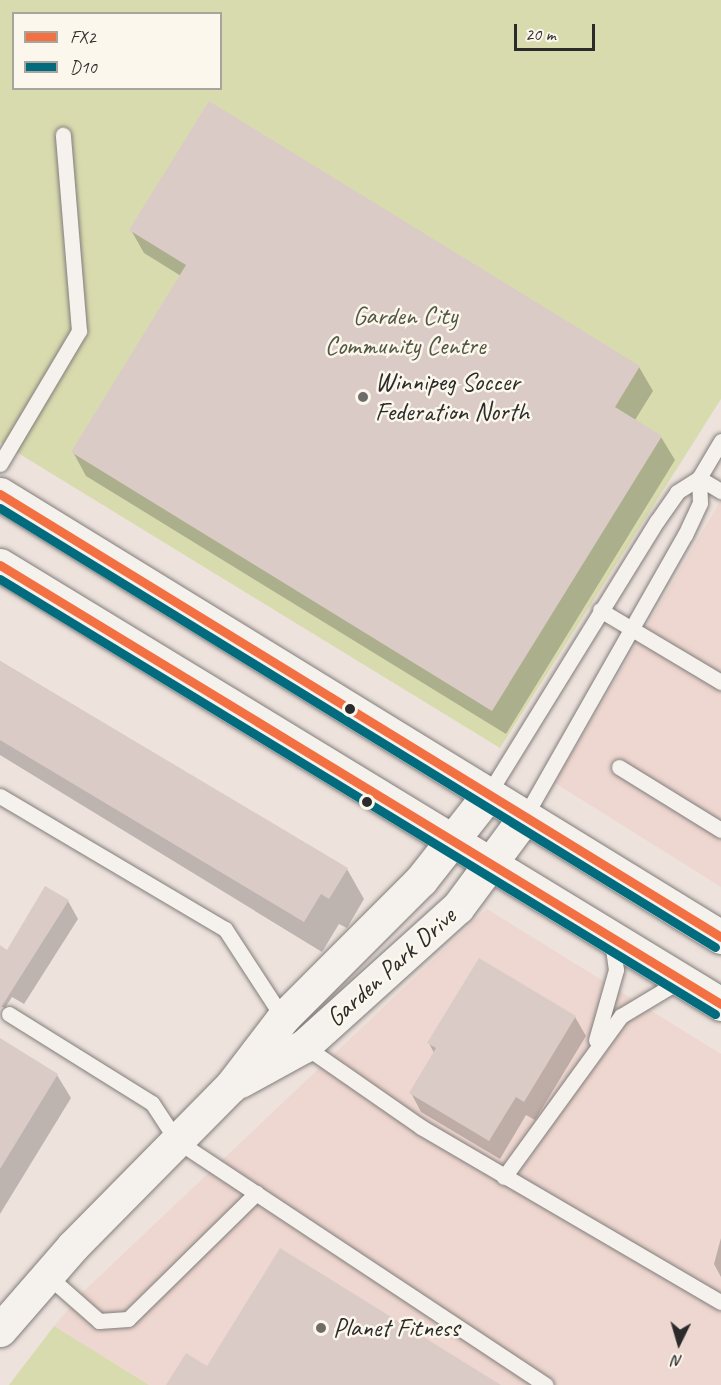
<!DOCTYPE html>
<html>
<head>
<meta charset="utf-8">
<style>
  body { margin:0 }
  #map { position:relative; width:721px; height:1385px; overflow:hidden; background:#ede2dc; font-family:Caveat,sans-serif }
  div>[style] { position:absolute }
  .built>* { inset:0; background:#eed7d0 }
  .green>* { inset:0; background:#d8dbae }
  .shadow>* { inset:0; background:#0003 }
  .building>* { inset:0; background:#dbcbc7 }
  .roads { filter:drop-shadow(0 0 2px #827d7b) drop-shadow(0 0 2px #827d7b) }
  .lane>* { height:15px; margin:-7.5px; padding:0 7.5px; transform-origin:7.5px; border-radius:7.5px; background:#f5f2ee }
  .secondary>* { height:33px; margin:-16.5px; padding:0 16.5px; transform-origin:16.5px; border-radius:16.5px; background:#f5f2ee }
  .bus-1>* { height:9px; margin:-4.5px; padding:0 4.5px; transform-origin:4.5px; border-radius:4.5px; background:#f37043 }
  .bus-2>* { height:9px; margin:-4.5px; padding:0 4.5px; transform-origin:4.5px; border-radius:4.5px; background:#026c7e }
  .dots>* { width:16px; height:16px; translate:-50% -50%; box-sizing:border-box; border:3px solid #fbf7ec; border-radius:50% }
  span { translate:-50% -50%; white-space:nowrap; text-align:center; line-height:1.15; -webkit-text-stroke:5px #fbf7ec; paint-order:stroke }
  .park-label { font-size:26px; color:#525642 }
  .poi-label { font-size:26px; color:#2b2b2b }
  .left { translate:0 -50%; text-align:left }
  .street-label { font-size:26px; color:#2b2b2b }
  .legend { position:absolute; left:12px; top:12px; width:210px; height:78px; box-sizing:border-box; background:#fbf7ec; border:2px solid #a8a59f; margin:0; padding:8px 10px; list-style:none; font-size:18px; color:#2b2b2b }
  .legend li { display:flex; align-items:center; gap:12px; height:30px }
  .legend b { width:30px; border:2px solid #a8a59f }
  .north { position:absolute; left:649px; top:1313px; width:60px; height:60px; -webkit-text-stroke:4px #fbf7ec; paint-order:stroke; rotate:185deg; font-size:16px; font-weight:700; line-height:24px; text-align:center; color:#2b2b2b }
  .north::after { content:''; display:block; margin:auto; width:21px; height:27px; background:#2b2b2b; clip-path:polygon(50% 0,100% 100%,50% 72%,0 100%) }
  .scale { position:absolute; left:514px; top:24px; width:81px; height:27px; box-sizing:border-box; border:3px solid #2b2b2b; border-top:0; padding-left:8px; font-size:18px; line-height:21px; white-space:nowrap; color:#2b2b2b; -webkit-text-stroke:4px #fbf7ec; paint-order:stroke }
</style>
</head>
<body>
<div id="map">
  <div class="built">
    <div style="clip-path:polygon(721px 500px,721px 887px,555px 783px)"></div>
    <div style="clip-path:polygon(487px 909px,721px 1054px,721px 1385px,149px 1385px,54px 1326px,83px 1292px)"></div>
  </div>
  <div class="green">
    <div style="clip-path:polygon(evenodd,0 0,721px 0,721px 399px,500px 748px,0 442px,0 0,14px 14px,220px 14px,220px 88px,14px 88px,14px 14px)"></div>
    <div style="clip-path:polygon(54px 1326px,149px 1385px,9px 1385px)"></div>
  </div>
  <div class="shadow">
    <div style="clip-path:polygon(131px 230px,639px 367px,653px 391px,635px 420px,661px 437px,675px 460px,506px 734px,86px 476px,73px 452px,181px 276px,144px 253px)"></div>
    <div style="clip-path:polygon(0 661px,347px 869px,364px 899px,347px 928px,339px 924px,322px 952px,0 755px)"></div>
    <div style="clip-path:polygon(68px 901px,78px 919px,24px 1004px,12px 997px,5px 1008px,0 1006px,0 947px,8px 952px)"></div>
    <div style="clip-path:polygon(575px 1017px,586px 1036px,535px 1120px,526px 1115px,500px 1159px,421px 1112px,411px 1093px,434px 1053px,429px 1043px)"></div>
    <div style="clip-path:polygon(0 1044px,57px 1075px,71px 1098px,0 1214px)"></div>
    <div style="clip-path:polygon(721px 1238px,721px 1277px,714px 1264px)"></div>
  </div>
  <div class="building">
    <div style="clip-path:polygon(209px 101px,640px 366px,615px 407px,662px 436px,492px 711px,71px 452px,186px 265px,129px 230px)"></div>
    <div style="clip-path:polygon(0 661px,348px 868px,329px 899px,321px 894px,304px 922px,0 740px)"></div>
    <div style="clip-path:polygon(45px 886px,69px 900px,0 1009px,0 945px,7px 950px)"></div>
    <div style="clip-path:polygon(479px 958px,576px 1016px,524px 1102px,516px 1097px,489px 1141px,409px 1093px,436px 1048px,427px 1043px)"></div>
    <div style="clip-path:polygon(0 1038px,58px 1074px,0 1169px)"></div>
    <div style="clip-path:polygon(280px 1248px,501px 1385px,166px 1385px,186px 1353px,207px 1366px)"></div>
  </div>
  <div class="roads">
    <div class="lane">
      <div style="left:0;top:464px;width:155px;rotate:-59.3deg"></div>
      <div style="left:79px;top:331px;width:197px;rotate:-94.7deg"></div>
      <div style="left:699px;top:478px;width:26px;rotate:31deg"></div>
      <div style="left:600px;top:610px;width:141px;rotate:30.8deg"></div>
      <div style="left:619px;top:767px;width:120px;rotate:31.7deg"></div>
      <div style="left:0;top:796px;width:261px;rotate:30.6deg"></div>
      <div style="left:225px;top:929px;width:110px;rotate:56.9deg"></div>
      <div style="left:487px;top:796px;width:323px;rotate:-58.3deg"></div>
      <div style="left:657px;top:521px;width:35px;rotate:-55deg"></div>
      <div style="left:677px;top:492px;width:26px;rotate:-32deg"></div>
      <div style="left:699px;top:478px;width:43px;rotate:-59.3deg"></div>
      <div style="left:524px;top:818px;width:326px;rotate:-60.4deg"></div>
      <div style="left:685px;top:535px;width:35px;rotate:-65deg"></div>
      <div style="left:700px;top:503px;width:25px;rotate:-92deg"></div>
      <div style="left:9px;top:1014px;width:168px;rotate:31.9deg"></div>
      <div style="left:152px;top:1103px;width:45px;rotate:56.7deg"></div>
      <div style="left:177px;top:1141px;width:442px;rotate:33.5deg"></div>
      <div style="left:596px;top:1040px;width:73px;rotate:-74.1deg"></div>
      <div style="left:616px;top:970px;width:29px;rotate:-98deg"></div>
      <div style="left:303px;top:1045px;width:144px;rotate:34.8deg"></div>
      <div style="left:421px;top:1127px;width:347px;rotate:30.3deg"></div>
      <div style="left:504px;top:1177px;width:199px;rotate:-54deg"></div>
      <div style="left:621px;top:1016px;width:70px;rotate:-31deg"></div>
      <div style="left:48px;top:1276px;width:68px;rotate:41.4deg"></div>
      <div style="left:99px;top:1321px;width:29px;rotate:-4deg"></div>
      <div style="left:128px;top:1319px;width:180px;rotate:-44.5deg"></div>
    </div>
    <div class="secondary">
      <div style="left:0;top:494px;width:846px;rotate:31.57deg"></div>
      <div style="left:0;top:565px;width:844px;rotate:31.34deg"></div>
      <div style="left:240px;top:1081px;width:73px;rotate:-28.7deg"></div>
      <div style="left:304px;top:1046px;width:207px;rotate:-42.1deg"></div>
      <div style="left:458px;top:907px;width:111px;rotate:-53.4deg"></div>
      <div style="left:0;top:1330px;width:111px;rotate:-49deg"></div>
      <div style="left:73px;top:1246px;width:225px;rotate:-45.4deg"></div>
      <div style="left:231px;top:1086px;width:86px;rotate:-52.6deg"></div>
      <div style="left:283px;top:1018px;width:195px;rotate:-45deg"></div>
      <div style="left:421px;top:880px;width:107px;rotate:-51.8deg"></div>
    </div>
  </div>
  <div class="bus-1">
    <div style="left:0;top:494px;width:846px;rotate:31.57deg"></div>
    <div style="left:0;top:565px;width:844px;rotate:31.34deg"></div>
  </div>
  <div class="bus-2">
    <div style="left:0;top:508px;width:839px;rotate:31.55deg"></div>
    <div style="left:0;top:579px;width:837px;rotate:31.32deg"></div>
  </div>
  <div class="dots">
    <div style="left:363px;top:397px;background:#6f6b69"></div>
    <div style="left:350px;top:709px;background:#2b2b2b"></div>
    <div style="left:367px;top:802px;background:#2b2b2b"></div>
    <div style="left:321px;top:1328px;background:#6f6b69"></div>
  </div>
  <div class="park-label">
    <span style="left:405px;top:331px">Garden City<br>Community Centre</span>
  </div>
  <div class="poi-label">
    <span class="left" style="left:375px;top:397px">Winnipeg Soccer<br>Federation North</span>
    <span class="left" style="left:333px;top:1328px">Planet Fitness</span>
  </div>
  <div class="street-label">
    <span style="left:391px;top:967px;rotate:-42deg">Garden Park Drive</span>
  </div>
  <ul class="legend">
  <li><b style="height:8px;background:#f37043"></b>FX2</li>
  <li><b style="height:8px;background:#026c7e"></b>D10</li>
  </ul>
  <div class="north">N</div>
  <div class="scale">20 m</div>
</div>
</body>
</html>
